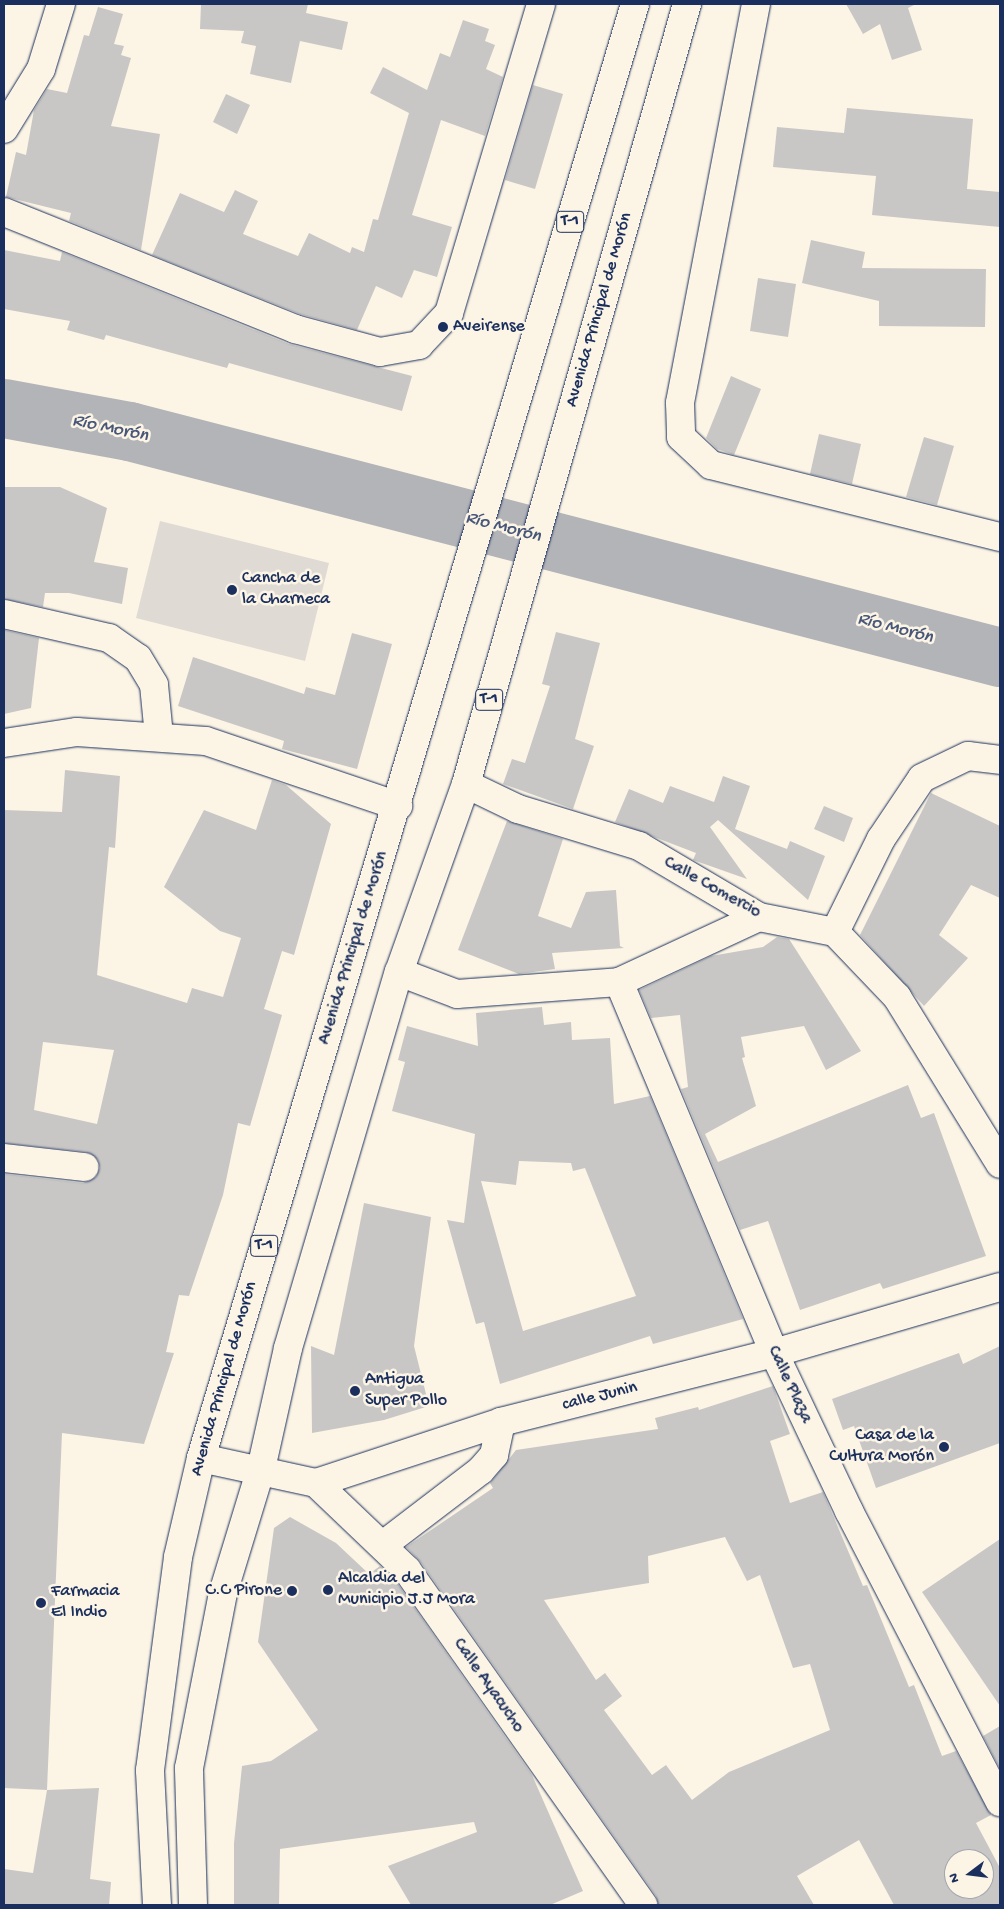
<!DOCTYPE html>
<html>
<head>
<meta charset="utf-8">
<style>
  body { margin:0 }
  #map { position:relative; width:1004px; height:1909px; overflow:hidden; background:#fcf5e5; font-family:"Gochi Hand",sans-serif }
  div>[style] { position:absolute }
  .green>* { inset:0; background:#dfdbd4 }
  .river>* { height:59px; margin:-29.5px; padding:0 29.5px; transform-origin:29.5px; border-radius:29.5px; background:#b2b4b8 }
  .building>* { inset:0; background:#c8c7c6 }
  .roads { filter:drop-shadow(0 0 1px #1b2f5e) drop-shadow(0 0 1px #1b2f5e) }
  .minor>* { height:28px; margin:-14px; padding:0 14px; transform-origin:14px; border-radius:14px; background:#fcf5e5 }
  .major>* { height:28px; margin:-14px; padding:0 14px; transform-origin:14px; border-radius:14px; background:#fcf5e5 }
  .dots>* { width:14px; height:14px; translate:-50% -50%; box-sizing:border-box; border:2px solid #fcf5e5; border-radius:50% }
  span { translate:-50% -50%; white-space:nowrap; text-align:center; line-height:1.15; -webkit-text-stroke:5px #fcf5e5; paint-order:stroke }
  .shield-label span { padding:1px 4px; background:#fcf5e5; border:1px solid; border-radius:4px; -webkit-text-stroke-width:0 }
  .shield-label { font-size:16px; color:#1b2f5e; font-weight:700 }
  .street-label { font-size:18px; color:#1b2f5e }
  .poi-label { font-size:18px; color:#1b2f5e }
  .left { translate:0 -50%; text-align:left }
  .right { translate:-100% -50%; text-align:right }
  .water-label { font-size:19px; color:#485779; font-style:italic }
  .frame { position:absolute; inset:0; border:5px solid #1b2f5e; pointer-events:none }
  .north { position:absolute; left:944px; top:1849px; width:50px; height:50px; box-sizing:border-box; background:#fcf5e5; border:1px solid #a2a6af; border-radius:50%; rotate:255deg; font-size:14px; font-weight:700; line-height:20px; text-align:center; color:#1b2f5e }
  .north::after { content:''; display:block; margin:auto; width:18px; height:22px; background:#1b2f5e; clip-path:polygon(50% 0,100% 100%,50% 72%,0 100%) }
</style>
</head>
<body>
<div id="map">
  <div class="green">
    <div style="clip-path:polygon(160px 521px,329px 563px,305px 661px,136px 618px)"></div>
  </div>
  <div class="river">
    <div style="left:4px;top:408px;width:127px;rotate:10.4deg"></div>
    <div style="left:129px;top:431px;width:900px;rotate:14.55deg"></div>
  </div>
  <div class="building">
    <div style="clip-path:polygon(201px 4px,308px 4px,306px 13px,348px 22px,342px 50px,300px 41px,291px 83px,250px 74px,256px 46px,241px 43px,244px 31px,200px 29px)"></div>
    <div style="clip-path:polygon(846px 4px,916px 4px,908px 8px,922px 50px,892px 60px,880px 24px,863px 34px)"></div>
    <div style="clip-path:polygon(98px 7px,123px 14px,114px 44px,124px 46px,121px 55px,131px 58px,111px 126px,160px 134px,141px 250px,69px 221px,71px 213px,6px 197px,16px 152px,26px 155px,34px 110px,47px 89px,67px 93px,84px 35px,89px 36px)"></div>
    <div style="clip-path:polygon(463px 20px,489px 29px,485px 41px,495px 45px,486px 69px,503px 77px,485px 136px,441px 120px,412px 215px,452px 227px,437px 277px,414px 270px,402px 298px,376px 286px,357px 330px,300px 314px,152px 255px,180px 193px,224px 212px,235px 190px,258px 201px,243px 234px,298px 256px,309px 233px,350px 253px,352px 247px,364px 252px,373px 219px,378px 220px,409px 113px,370px 93px,383px 67px,427px 90px,440px 53px,450px 57px)"></div>
    <div style="clip-path:polygon(533px 85px,563px 94px,535px 189px,505px 180px)"></div>
    <div style="clip-path:polygon(226px 94px,250px 105px,237px 134px,213px 122px)"></div>
    <div style="clip-path:polygon(847px 108px,973px 119px,967px 189px,1000px 192px,1000px 227px,872px 215px,876px 176px,773px 167px,777px 127px,844px 133px)"></div>
    <div style="clip-path:polygon(811px 240px,865px 252px,862px 268px,986px 269px,985px 327px,879px 326px,879px 301px,802px 283px)"></div>
    <div style="clip-path:polygon(4px 250px,60px 261px,62px 252px,289px 344px,412px 376px,402px 411px,229px 363px,227px 368px,106px 335px,104px 340px,67px 330px,70px 321px,4px 309px)"></div>
    <div style="clip-path:polygon(758px 278px,796px 284px,788px 337px,750px 331px)"></div>
    <div style="clip-path:polygon(731px 376px,761px 389px,734px 455px,717px 449px,706px 438px)"></div>
    <div style="clip-path:polygon(819px 434px,861px 444px,852px 484px,810px 474px)"></div>
    <div style="clip-path:polygon(924px 437px,954px 446px,937px 505px,906px 497px)"></div>
    <div style="clip-path:polygon(4px 487px,60px 487px,107px 508px,94px 562px,128px 568px,122px 604px,69px 593px,45px 593px,43px 607px,4px 599px)"></div>
    <div style="clip-path:polygon(4px 630px,39px 638px,31px 708px,4px 714px)"></div>
    <div style="clip-path:polygon(556px 632px,600px 643px,575px 739px,594px 746px,573px 809px,503px 784px,512px 759px,525px 763px,550px 686px,542px 684px)"></div>
    <div style="clip-path:polygon(352px 633px,392px 644px,357px 769px,282px 749px,284px 741px,178px 706px,193px 657px,304px 694px,306px 687px,335px 695px)"></div>
    <div style="clip-path:polygon(evenodd,65px 770px,120px 776px,115px 848px,109px 847px,97px 975px,187px 1003px,192px 988px,223px 997px,241px 938px,220px 931px,164px 887px,204px 810px,256px 830px,272px 780px,286px 785px,331px 824px,294px 955px,282px 951px,264px 1009px,282px 1015px,250px 1126px,238px 1123px,223px 1195px,189px 1296px,179px 1295px,166px 1352px,174px 1353px,144px 1444px,62px 1433px,47px 1790px,4px 1788px,4px 1174px,83px 1183px,96px 1177px,100px 1168px,98px 1160px,86px 1152px,4px 1143px,4px 810px,62px 812px,65px 770px,43px 1042px,114px 1050px,97px 1124px,34px 1110px,43px 1042px)"></div>
    <div style="clip-path:polygon(723px 776px,750px 786px,735px 829px,787px 849px,790px 841px,825px 856px,808px 900px,718px 820px,710px 827px,747px 879px,693px 860px,696px 853px,615px 822px,629px 789px,663px 803px,670px 786px,714px 802px)"></div>
    <div style="clip-path:polygon(931px 793px,1000px 826px,1000px 898px,971px 885px,939px 935px,968px 958px,924px 1006px,860px 935px)"></div>
    <div style="clip-path:polygon(824px 806px,853px 818px,844px 842px,814px 829px)"></div>
    <div style="clip-path:polygon(507px 821px,563px 839px,538px 916px,571px 928px,586px 892px,616px 890px,620px 946px,624px 948px,552px 953px,555px 969px,519px 974px,458px 950px)"></div>
    <div style="clip-path:polygon(777px 937px,789px 939px,861px 1051px,826px 1070px,804px 1026px,741px 1037px,745px 1057px,742px 1058px,756px 1106px,705px 1134px,718px 1162px,908px 1085px,921px 1118px,934px 1113px,986px 1256px,883px 1289px,880px 1283px,800px 1310px,768px 1221px,740px 1230px,681px 1089px,688px 1087px,680px 1015px,651px 1018px,639px 990px,711px 956px,763px 947px)"></div>
    <div style="clip-path:polygon(evenodd,542px 1007px,544px 1025px,571px 1022px,572px 1040px,610px 1038px,614px 1104px,650px 1096px,743px 1319px,653px 1344px,650px 1336px,500px 1384px,484px 1322px,476px 1324px,447px 1220px,464px 1223px,475px 1134px,392px 1111px,405px 1062px,398px 1060px,407px 1026px,478px 1046px,476px 1013px,542px 1007px,519px 1161px,571px 1163px,573px 1171px,585px 1168px,636px 1296px,523px 1331px,481px 1181px,516px 1185px,519px 1161px)"></div>
    <div style="clip-path:polygon(364px 1203px,431px 1217px,414px 1346px,429px 1406px,384px 1420px,312px 1433px,311px 1346px,334px 1355px)"></div>
    <div style="clip-path:polygon(1000px 1346px,1000px 1443px,876px 1488px,854px 1426px,843px 1430px,832px 1399px,959px 1353px,963px 1364px)"></div>
    <div style="clip-path:polygon(evenodd,773px 1386px,790px 1434px,770px 1441px,790px 1503px,823px 1492px,863px 1586px,867px 1585px,909px 1687px,914px 1685px,942px 1756px,956px 1751px,991px 1815px,976px 1823px,1000px 1868px,1000px 1905px,894px 1905px,859px 1840px,797px 1876px,814px 1905px,658px 1905px,656px 1896px,420px 1561px,406px 1547px,493px 1488px,490px 1483px,516px 1450px,658px 1429px,655px 1418px,698px 1407px,699px 1410px,773px 1386px,725px 1537px,747px 1581px,760px 1575px,793px 1668px,810px 1664px,830px 1730px,729px 1772px,692px 1800px,666px 1765px,652px 1775px,604px 1710px,622px 1696px,605px 1673px,596px 1680px,544px 1600px,649px 1583px,648px 1556px,725px 1537px,773px 1386px,954px 1859px,984px 1859px,984px 1889px,954px 1889px,954px 1859px)"></div>
    <div style="clip-path:polygon(290px 1517px,336px 1543px,369px 1574px,380px 1566px,395px 1580px,532px 1775px,583px 1891px,550px 1905px,411px 1905px,388px 1866px,477px 1832px,474px 1822px,280px 1849px,279px 1905px,234px 1905px,234px 1843px,242px 1766px,271px 1761px,318px 1730px,258px 1642px,274px 1528px)"></div>
    <div style="clip-path:polygon(1000px 1539px,1000px 1706px,922px 1592px)"></div>
    <div style="clip-path:polygon(1000px 1726px,1000px 1769px,983px 1736px)"></div>
    <div style="clip-path:polygon(99px 1788px,90px 1879px,111px 1882px,109px 1905px,4px 1905px,4px 1869px,33px 1873px,47px 1790px)"></div>
  </div>
  <div class="roads">
    <div class="minor">
      <div style="left:756px;top:4px;width:406px;rotate:100.8deg"></div>
      <div style="left:680px;top:403px;width:34px;rotate:88deg"></div>
      <div style="left:681px;top:437px;width:41px;rotate:43deg"></div>
      <div style="left:711px;top:465px;width:298px;rotate:14deg"></div>
      <div style="left:4px;top:129px;width:70px;rotate:-58.3deg"></div>
      <div style="left:41px;top:69px;width:68px;rotate:-72.9deg"></div>
      <div style="left:4px;top:212px;width:314px;rotate:21.9deg"></div>
      <div style="left:295px;top:329px;width:88px;rotate:15.1deg"></div>
      <div style="left:380px;top:352px;width:40px;rotate:-10deg"></div>
      <div style="left:419px;top:345px;width:44px;rotate:-46.8deg"></div>
      <div style="left:449px;top:313px;width:322px;rotate:-73.4deg"></div>
      <div style="left:4px;top:614px;width:108px;rotate:12.9deg"></div>
      <div style="left:109px;top:638px;width:35px;rotate:35deg"></div>
      <div style="left:138px;top:658px;width:31px;rotate:59deg"></div>
      <div style="left:154px;top:685px;width:51px;rotate:84.4deg"></div>
      <div style="left:4px;top:743px;width:74px;rotate:-8.6deg"></div>
      <div style="left:77px;top:732px;width:129px;rotate:4deg"></div>
      <div style="left:206px;top:741px;width:203px;rotate:18.7deg"></div>
      <div style="left:466px;top:784px;width:58px;rotate:25.7deg"></div>
      <div style="left:518px;top:809px;width:127px;rotate:17deg"></div>
      <div style="left:639px;top:846px;width:139px;rotate:30.6deg"></div>
      <div style="left:759px;top:917px;width:77px;rotate:11.2deg"></div>
      <div style="left:835px;top:932px;width:90px;rotate:46.4deg"></div>
      <div style="left:897px;top:997px;width:196px;rotate:58.3deg"></div>
      <div style="left:835px;top:932px;width:104px;rotate:-63.7deg"></div>
      <div style="left:881px;top:839px;width:73px;rotate:-56.1deg"></div>
      <div style="left:922px;top:778px;width:51px;rotate:-25.6deg"></div>
      <div style="left:968px;top:756px;width:32px;rotate:7deg"></div>
      <div style="left:399px;top:972px;width:62px;rotate:20.8deg"></div>
      <div style="left:457px;top:994px;width:162px;rotate:-4.2deg"></div>
      <div style="left:619px;top:982px;width:154px;rotate:-24.9deg"></div>
      <div style="left:619px;top:982px;width:402px;rotate:67.3deg"></div>
      <div style="left:774px;top:1353px;width:175px;rotate:64.6deg"></div>
      <div style="left:849px;top:1511px;width:328px;rotate:62.6deg"></div>
      <div style="left:4px;top:1158px;width:81px;rotate:6.4deg"></div>
      <div style="left:201px;top:1458px;width:118px;rotate:12.3deg"></div>
      <div style="left:316px;top:1483px;width:195px;rotate:-18.2deg"></div>
      <div style="left:501px;top:1422px;width:282px;rotate:-14.2deg"></div>
      <div style="left:774px;top:1353px;width:235px;rotate:-16.3deg"></div>
      <div style="left:316px;top:1483px;width:126px;rotate:43.7deg"></div>
      <div style="left:407px;top:1570px;width:410px;rotate:54.8deg"></div>
      <div style="left:383px;top:1545px;width:123px;rotate:-37.4deg"></div>
      <div style="left:481px;top:1470px;width:20px;rotate:-49deg"></div>
      <div style="left:494px;top:1455px;width:34px;rotate:-78deg"></div>
    </div>
    <div class="major">
      <div style="left:157px;top:1905px;width:135px;rotate:-93deg"></div>
      <div style="left:150px;top:1770px;width:215px;rotate:-82.5deg"></div>
      <div style="left:178px;top:1557px;width:102px;rotate:-76.9deg"></div>
      <div style="left:201px;top:1458px;width:1517px;rotate:-73.38deg"></div>
      <div style="left:193px;top:1905px;width:137px;rotate:-91.7deg"></div>
      <div style="left:189px;top:1768px;width:178px;rotate:-79deg"></div>
      <div style="left:223px;top:1593px;width:130px;rotate:-73deg"></div>
      <div style="left:261px;top:1469px;width:124px;rotate:-77.4deg"></div>
      <div style="left:288px;top:1348px;width:392px;rotate:-73.6deg"></div>
      <div style="left:399px;top:972px;width:200px;rotate:-70.4deg"></div>
      <div style="left:466px;top:784px;width:811px;rotate:-74.18deg"></div>
    </div>
  </div>
  <div class="dots">
    <div style="left:443px;top:327px;background:#1b2f5e"></div>
    <div style="left:232px;top:590px;background:#1b2f5e"></div>
    <div style="left:355px;top:1391px;background:#1b2f5e"></div>
    <div style="left:944px;top:1447px;background:#1b2f5e"></div>
    <div style="left:328px;top:1590px;background:#1b2f5e"></div>
    <div style="left:292px;top:1591px;background:#1b2f5e"></div>
    <div style="left:41px;top:1603px;background:#1b2f5e"></div>
  </div>
  <div class="shield-label">
    <span style="left:570px;top:222px">T-1</span>
    <span style="left:489px;top:700px">T-1</span>
    <span style="left:264px;top:1246px">T-1</span>
  </div>
  <div class="street-label">
    <span style="left:600px;top:310px;rotate:-74deg">Avenida Principal de Morón</span>
    <span style="left:712px;top:888px;rotate:29deg">Calle Comercio</span>
    <span style="left:354px;top:948px;rotate:-73deg">Avenida Principal de Morón</span>
    <span style="left:225px;top:1379px;rotate:-74deg">Avenida Principal de Morón</span>
    <span style="left:789px;top:1385px;rotate:65deg">Calle Plaza</span>
    <span style="left:600px;top:1397px;rotate:-14deg">calle Junin</span>
    <span style="left:488px;top:1686px;rotate:55deg">Calle Ayacucho</span>
  </div>
  <div class="poi-label">
    <span class="left" style="left:453px;top:327px">Aveirense</span>
    <span class="left" style="left:242px;top:590px">Cancha de<br>la Charneca</span>
    <span class="left" style="left:365px;top:1391px">Antigua<br>Super Pollo</span>
    <span class="right" style="left:934px;top:1447px">Casa de la<br>Cultura Morón</span>
    <span class="left" style="left:338px;top:1590px">Alcaldia del<br>Municipio J.J Mora</span>
    <span class="right" style="left:282px;top:1591px">C.C Pirone</span>
    <span class="left" style="left:51px;top:1603px">Farmacia<br>El Indio</span>
  </div>
  <div class="water-label">
    <span style="left:110px;top:429px;rotate:12deg">Río Morón</span>
    <span style="left:503px;top:528px;rotate:15deg">Río Morón</span>
    <span style="left:895px;top:629px;rotate:15deg">Río Morón</span>
  </div>
  <div class="frame"></div>
  <div class="north">N</div>
</div>
</body>
</html>
